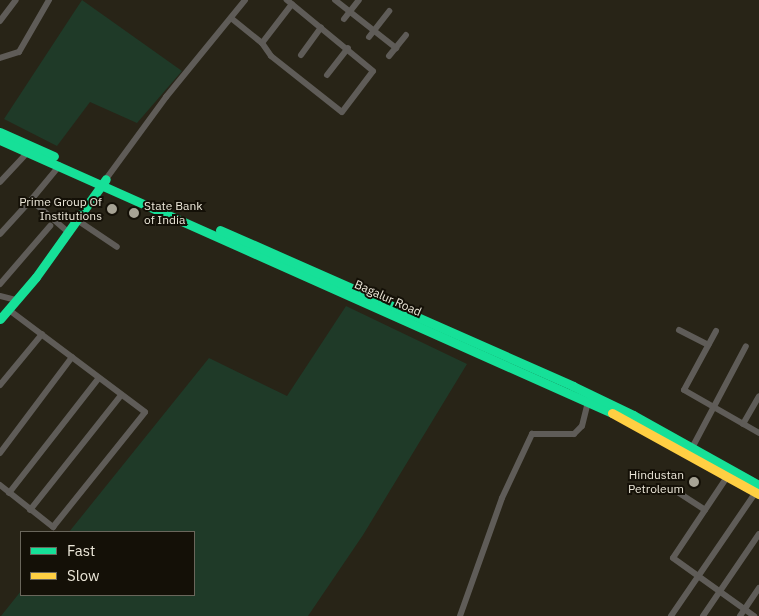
<!DOCTYPE html>
<html>
<head>
<meta charset="utf-8">
<style>
  body { margin:0 }
  #map { position:relative; width:759px; height:616px; overflow:hidden; background:#282417; font-family:"IBM Plex Sans",sans-serif }
  div>[style] { position:absolute }
  .green>* { inset:0; background:#1f3a28 }
  .street>* { height:6px; margin:-3px; padding:0 3px; transform-origin:3px; border-radius:3px; background:#5f5c58 }
  .fast>* { height:9px; margin:-4.5px; padding:0 4.5px; transform-origin:4.5px; border-radius:4.5px; background:#16e098 }
  .slow>* { height:9px; margin:-4.5px; padding:0 4.5px; transform-origin:4.5px; border-radius:4.5px; background:#ffcf43 }
  .dots>* { width:14px; height:14px; translate:-50% -50%; box-sizing:border-box; border:2px solid #141007; border-radius:50% }
  span { translate:-50% -50%; white-space:nowrap; text-align:center; line-height:1.15; -webkit-text-stroke:4px #141007; paint-order:stroke }
  .poi-label { font-size:12px; color:#ece7d9 }
  .right { translate:-100% -50%; text-align:right }
  .left { translate:0 -50%; text-align:left }
  .street-label { font-size:12px; color:#ece7d9 }
  .legend { position:absolute; left:20px; top:531px; width:175px; height:65px; box-sizing:border-box; background:#141007; border:1px solid #6a665b; margin:0; padding:6px 9px; list-style:none; font-size:15px; color:#ece7d9 }
  .legend li { display:flex; align-items:center; gap:10px; height:25px }
  .legend b { width:25px; border:1px solid #6a665b }
</style>
</head>
<body>
<div id="map">
  <div class="green">
    <div style="clip-path:polygon(82px 0,182px 71px,137px 123px,90px 102px,57px 146px,4px 119px)"></div>
    <div style="clip-path:polygon(346px 306px,467px 364px,363px 535px,308px 616px,1px 616px,21px 591px,21px 595px,194px 595px,194px 532px,69px 532px,209px 358px,287px 396px)"></div>
  </div>
  <div class="street">
    <div style="left:335px;top:0;width:78px;rotate:38.2deg"></div>
    <div style="left:231px;top:18px;width:40px;rotate:39deg"></div>
    <div style="left:262px;top:43px;width:16px;rotate:55deg"></div>
    <div style="left:271px;top:56px;width:90px;rotate:38.3deg"></div>
    <div style="left:342px;top:112px;width:51px;rotate:-52.9deg"></div>
    <div style="left:373px;top:71px;width:112px;rotate:-140.5deg"></div>
    <div style="left:344px;top:19px;width:24px;rotate:-52deg"></div>
    <div style="left:0;top:21px;width:26px;rotate:-53deg"></div>
    <div style="left:369px;top:37px;width:33px;rotate:-52deg"></div>
    <div style="left:262px;top:43px;width:49px;rotate:-52.4deg"></div>
    <div style="left:301px;top:55px;width:34px;rotate:-54deg"></div>
    <div style="left:389px;top:56px;width:27px;rotate:-51deg"></div>
    <div style="left:0;top:58px;width:20px;rotate:-18deg"></div>
    <div style="left:19px;top:52px;width:60px;rotate:-60deg"></div>
    <div style="left:327px;top:75px;width:34px;rotate:-52deg"></div>
    <div style="left:106px;top:179px;width:102px;rotate:-53.8deg"></div>
    <div style="left:166px;top:97px;width:125px;rotate:-50.8deg"></div>
    <div style="left:0;top:182px;width:41px;rotate:-47deg"></div>
    <div style="left:31px;top:200px;width:45px;rotate:-50.4deg"></div>
    <div style="left:77px;top:220px;width:48px;rotate:34deg"></div>
    <div style="left:0;top:234px;width:46px;rotate:-47.6deg"></div>
    <div style="left:31px;top:200px;width:49px;rotate:40.9deg"></div>
    <div style="left:0;top:284px;width:77px;rotate:-49.2deg"></div>
    <div style="left:0;top:296px;width:16px;rotate:14deg"></div>
    <div style="left:679px;top:330px;width:33px;rotate:27deg"></div>
    <div style="left:716px;top:331px;width:67px;rotate:118.5deg"></div>
    <div style="left:684px;top:390px;width:86px;rotate:29.8deg"></div>
    <div style="left:0;top:385px;width:66px;rotate:-50.5deg"></div>
    <div style="left:743px;top:424px;width:32px;rotate:-60deg"></div>
    <div style="left:692px;top:448px;width:115px;rotate:-62.1deg"></div>
    <div style="left:0;top:453px;width:120px;rotate:-53.1deg"></div>
    <div style="left:727px;top:477px;width:97px;rotate:123.7deg"></div>
    <div style="left:673px;top:558px;width:100px;rotate:35.6deg"></div>
    <div style="left:0;top:485px;width:68px;rotate:38.4deg"></div>
    <div style="left:53px;top:527px;width:147px;rotate:-51.3deg"></div>
    <div style="left:145px;top:412px;width:171px;rotate:-143.1deg"></div>
    <div style="left:9px;top:493px;width:146px;rotate:-52deg"></div>
    <div style="left:679px;top:493px;width:31px;rotate:33deg"></div>
    <div style="left:30px;top:510px;width:147px;rotate:-51.6deg"></div>
    <div style="left:460px;top:616px;width:125px;rotate:-70.4deg"></div>
    <div style="left:502px;top:498px;width:71px;rotate:-64.9deg"></div>
    <div style="left:532px;top:434px;width:42px"></div>
    <div style="left:574px;top:434px;width:11px;rotate:-45deg"></div>
    <div style="left:582px;top:426px;width:25px;rotate:-76deg"></div>
    <div style="left:671px;top:616px;width:150px;rotate:-55.6deg"></div>
    <div style="left:703px;top:616px;width:99px;rotate:-55.7deg"></div>
    <div style="left:740px;top:616px;width:34px;rotate:-56deg"></div>
  </div>
  <div class="fast">
    <div style="left:0;top:132px;width:59px;rotate:24deg"></div>
    <div style="left:0;top:140px;width:670px;rotate:24.04deg"></div>
    <div style="left:220px;top:230px;width:386px;rotate:23.8deg"></div>
    <div style="left:573px;top:386px;width:67px;rotate:25.8deg"></div>
    <div style="left:633px;top:415px;width:144px;rotate:29.1deg"></div>
    <div style="left:0;top:319px;width:55px;rotate:-49.4deg"></div>
    <div style="left:36px;top:277px;width:120px;rotate:-54.5deg"></div>
  </div>
  <div class="slow">
    <div style="left:612px;top:413px;width:168px;rotate:28.9deg"></div>
  </div>
  <div class="dots">
    <div style="left:112px;top:209px;background:#a7a395"></div>
    <div style="left:134px;top:213px;background:#a7a395"></div>
    <div style="left:694px;top:482px;background:#a7a395"></div>
  </div>
  <div class="poi-label">
    <span class="right" style="left:102px;top:209px">Prime Group Of<br>Institutions</span>
    <span class="left" style="left:144px;top:213px">State Bank<br>of India</span>
    <span class="right" style="left:684px;top:482px">Hindustan<br>Petroleum</span>
  </div>
  <div class="street-label">
    <span style="left:388px;top:298px;rotate:24deg">Bagalur Road</span>
  </div>
  <ul class="legend">
  <li><b style="height:6px;background:#16e098"></b>Fast</li>
  <li><b style="height:6px;background:#ffcf43"></b>Slow</li>
  </ul>
</div>
</body>
</html>
